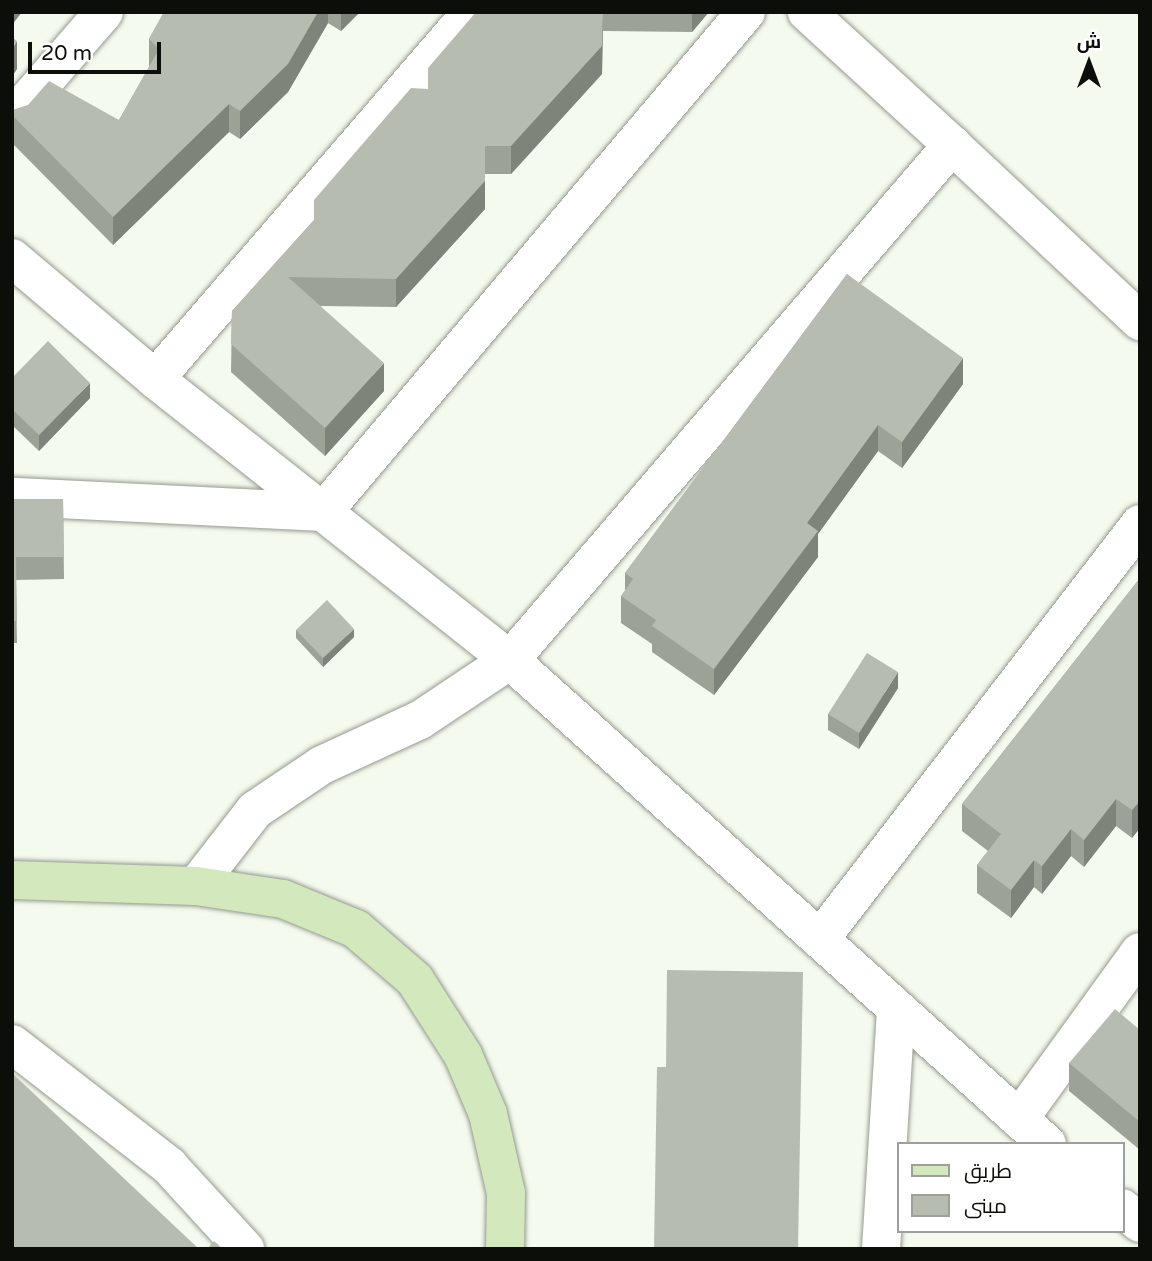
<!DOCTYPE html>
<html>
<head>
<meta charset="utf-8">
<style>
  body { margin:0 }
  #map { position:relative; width:1152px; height:1261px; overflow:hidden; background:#f4faee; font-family:"Varela Round",Cairo,sans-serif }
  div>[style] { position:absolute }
  .roads { filter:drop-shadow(0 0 2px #949a8e) drop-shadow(0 0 2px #949a8e) }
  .minor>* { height:38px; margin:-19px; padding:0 19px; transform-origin:19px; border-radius:19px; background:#fff }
  .major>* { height:38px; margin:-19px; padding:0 19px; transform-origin:19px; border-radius:19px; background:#d3e8bc }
  .wall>* { inset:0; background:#9da297 }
  .shaded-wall>* { inset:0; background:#7f847b }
  .building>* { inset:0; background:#b6bcb0 }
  span { translate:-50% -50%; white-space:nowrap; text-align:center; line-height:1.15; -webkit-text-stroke:5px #fff; paint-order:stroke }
  .frame { position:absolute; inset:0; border:14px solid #0c0e0a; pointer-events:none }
  .legend { position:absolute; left:897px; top:1142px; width:228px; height:91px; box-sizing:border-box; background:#fff; border:2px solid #9e9f9d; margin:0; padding:9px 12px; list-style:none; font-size:21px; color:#0c0e0a }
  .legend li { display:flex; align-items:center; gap:14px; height:35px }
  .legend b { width:35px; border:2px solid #9e9f9d }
  .north { position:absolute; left:1054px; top:28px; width:70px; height:70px; -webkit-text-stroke:5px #fff; paint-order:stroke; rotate:0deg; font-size:19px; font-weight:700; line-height:28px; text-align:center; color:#0c0e0a }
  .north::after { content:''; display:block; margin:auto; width:24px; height:32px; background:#0c0e0a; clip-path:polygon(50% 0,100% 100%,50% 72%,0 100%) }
  .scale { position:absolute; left:28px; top:42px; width:133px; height:32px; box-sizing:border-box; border:4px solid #0c0e0a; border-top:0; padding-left:9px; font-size:21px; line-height:24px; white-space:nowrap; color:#0c0e0a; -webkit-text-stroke:5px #fff; paint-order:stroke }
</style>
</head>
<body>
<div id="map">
  <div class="roads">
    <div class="minor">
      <div style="left:746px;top:12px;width:655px;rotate:130.23deg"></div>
      <div style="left:323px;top:512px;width:238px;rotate:38.4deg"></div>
      <div style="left:510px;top:660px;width:723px;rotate:42.03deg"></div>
      <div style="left:12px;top:118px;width:140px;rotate:-49deg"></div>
      <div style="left:952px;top:145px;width:258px;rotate:43.1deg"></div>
      <div style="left:12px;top:258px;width:187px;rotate:40.2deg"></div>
      <div style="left:155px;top:379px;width:214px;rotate:38.4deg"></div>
      <div style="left:323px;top:512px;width:311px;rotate:-177.2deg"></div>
      <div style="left:155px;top:379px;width:485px;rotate:-49.2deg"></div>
      <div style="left:196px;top:886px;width:96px;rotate:-52.2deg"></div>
      <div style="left:255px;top:810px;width:81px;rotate:-33.9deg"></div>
      <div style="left:322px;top:765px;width:108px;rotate:-24.7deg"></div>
      <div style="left:420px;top:720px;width:108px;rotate:-33.7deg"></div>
      <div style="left:510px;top:660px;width:679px;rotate:-49.36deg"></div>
      <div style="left:952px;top:145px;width:197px;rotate:-137.5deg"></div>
      <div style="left:820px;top:939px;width:524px;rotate:-52.36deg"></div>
      <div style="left:12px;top:1044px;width:199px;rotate:37.8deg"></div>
      <div style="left:169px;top:1166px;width:113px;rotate:47.5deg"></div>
      <div style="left:1019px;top:1119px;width:206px;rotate:-54.1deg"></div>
      <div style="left:1122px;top:1208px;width:23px;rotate:40deg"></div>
      <div style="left:881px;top:1249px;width:241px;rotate:-86.4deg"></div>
    </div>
    <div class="major">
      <div style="left:12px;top:880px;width:184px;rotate:1.9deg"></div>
      <div style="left:196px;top:886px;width:88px;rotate:8.5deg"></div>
      <div style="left:283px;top:899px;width:79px;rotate:22.3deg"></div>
      <div style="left:356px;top:929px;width:78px;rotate:40.8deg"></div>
      <div style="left:415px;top:980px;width:89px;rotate:57.4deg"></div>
      <div style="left:463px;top:1055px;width:64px;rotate:67deg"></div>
      <div style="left:488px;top:1114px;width:81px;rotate:77.2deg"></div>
      <div style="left:506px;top:1193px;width:56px;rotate:91deg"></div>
    </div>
  </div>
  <div class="wall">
    <div style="clip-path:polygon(164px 12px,360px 12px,341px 31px,328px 23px,288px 92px,240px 139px,229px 132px,113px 245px,12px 143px,12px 110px,119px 120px,149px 67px,149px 39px)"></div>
    <div style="clip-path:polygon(476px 12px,709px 12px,692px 32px,603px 31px,602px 74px,511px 174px,485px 174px,485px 209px,396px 307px,320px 306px,384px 391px,325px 456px,231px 372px,232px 311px,314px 220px,428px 89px)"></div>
    <div style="clip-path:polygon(847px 274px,963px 384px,902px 468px,878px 451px,818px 534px,818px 557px,714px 695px,652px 652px,652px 644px,621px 623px,621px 596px,625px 591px,625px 573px)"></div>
    <div style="clip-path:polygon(12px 378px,90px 398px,39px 451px,12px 425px)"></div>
    <div style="clip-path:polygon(12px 499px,63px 499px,64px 579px,16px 580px,17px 643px,12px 643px)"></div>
    <div style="clip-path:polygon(1140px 578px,1140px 828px,1132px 838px,1116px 826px,1084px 867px,1071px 856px,1042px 894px,1034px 887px,1011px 918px,977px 893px,977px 865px,988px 851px,962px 831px,962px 804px)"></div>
    <div style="clip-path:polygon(296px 630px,354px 637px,323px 667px,296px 638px)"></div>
    <div style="clip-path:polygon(898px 688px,859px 749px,828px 730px,828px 714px)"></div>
    <div style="clip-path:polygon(1140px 1030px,1140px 1150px,1069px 1091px,1069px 1063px)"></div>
  </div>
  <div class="shaded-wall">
    <div style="clip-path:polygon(12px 12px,22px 12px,12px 25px)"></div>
    <div style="clip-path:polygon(318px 12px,328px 12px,328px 23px,288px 92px,240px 139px,240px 111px)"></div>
    <div style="clip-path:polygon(341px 12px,360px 12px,341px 31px)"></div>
    <div style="clip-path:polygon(603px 12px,602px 74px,511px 174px,511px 146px)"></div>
    <div style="clip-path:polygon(692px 12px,709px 12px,692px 32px)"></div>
    <div style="clip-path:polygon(17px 41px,17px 69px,12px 77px,12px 49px)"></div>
    <div style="clip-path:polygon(229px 104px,229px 132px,113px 245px,113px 217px)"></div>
    <div style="clip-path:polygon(485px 146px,485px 209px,396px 307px,396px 279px)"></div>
    <div style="clip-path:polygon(963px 358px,963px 384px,902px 468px,902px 442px)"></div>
    <div style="clip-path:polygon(384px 363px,384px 391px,325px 456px,325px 428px)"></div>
    <div style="clip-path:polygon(90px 383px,90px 398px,39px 451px,39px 435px)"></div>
    <div style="clip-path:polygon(878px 425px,878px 451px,818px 534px,818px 557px,714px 695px,714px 669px,807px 523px)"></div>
    <div style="clip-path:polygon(354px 629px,354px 637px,323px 667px,323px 658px)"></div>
    <div style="clip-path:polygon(898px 672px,898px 688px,859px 749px,859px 733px)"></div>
    <div style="clip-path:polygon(1116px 799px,1116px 826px,1084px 867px,1084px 840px)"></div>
    <div style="clip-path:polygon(1140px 801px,1140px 828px,1132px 838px,1132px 810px)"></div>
    <div style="clip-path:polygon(1071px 829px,1071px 856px,1042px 894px,1042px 866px)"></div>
    <div style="clip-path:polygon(1034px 860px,1034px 887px,1011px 918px,1011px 890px)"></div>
  </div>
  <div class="building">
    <div style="clip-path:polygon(164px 12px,318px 12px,288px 64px,240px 111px,229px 104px,113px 217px,12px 115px,12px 110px,28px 105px,49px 81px,119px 120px,159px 49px,149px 39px)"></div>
    <div style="clip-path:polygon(476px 12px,603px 12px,602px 46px,511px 146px,485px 146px,485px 181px,396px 279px,288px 277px,384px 363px,325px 428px,231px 344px,232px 311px,314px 220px,314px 200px,411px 88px,428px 89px,428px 68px)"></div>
    <div style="clip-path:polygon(12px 37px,17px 41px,12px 49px)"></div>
    <div style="clip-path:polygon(847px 274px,963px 358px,902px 442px,878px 425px,807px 523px,818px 531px,714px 669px,652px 626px,656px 620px,621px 596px,633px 579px,625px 573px)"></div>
    <div style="clip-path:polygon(48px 341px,90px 383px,39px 435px,12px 409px,12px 378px)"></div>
    <div style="clip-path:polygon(12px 499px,63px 499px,64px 557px,16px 557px,17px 621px,12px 621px)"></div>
    <div style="clip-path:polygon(1140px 578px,1140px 801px,1132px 810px,1116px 799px,1084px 840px,1071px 829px,1042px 866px,1034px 860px,1011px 890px,977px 865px,1001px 834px,962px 804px)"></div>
    <div style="clip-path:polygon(327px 600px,354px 629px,323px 658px,296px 630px)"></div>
    <div style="clip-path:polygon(867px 653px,898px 672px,859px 733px,828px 714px)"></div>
    <div style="clip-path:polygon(667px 970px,803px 972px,798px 1249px,654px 1249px,657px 1067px,666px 1067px)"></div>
    <div style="clip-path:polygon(1115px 1009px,1140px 1030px,1140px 1122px,1069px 1063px)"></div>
    <div style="clip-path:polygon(12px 1073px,199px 1249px,12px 1249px)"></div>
    <div style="clip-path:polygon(214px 1241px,223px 1249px,207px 1249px)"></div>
  </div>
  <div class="frame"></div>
  <ul class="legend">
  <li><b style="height:9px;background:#d3e8bc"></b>طريق</li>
  <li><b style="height:19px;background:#b6bcb0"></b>مبنى</li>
  </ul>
  <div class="north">ش</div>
  <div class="scale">20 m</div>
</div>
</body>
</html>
